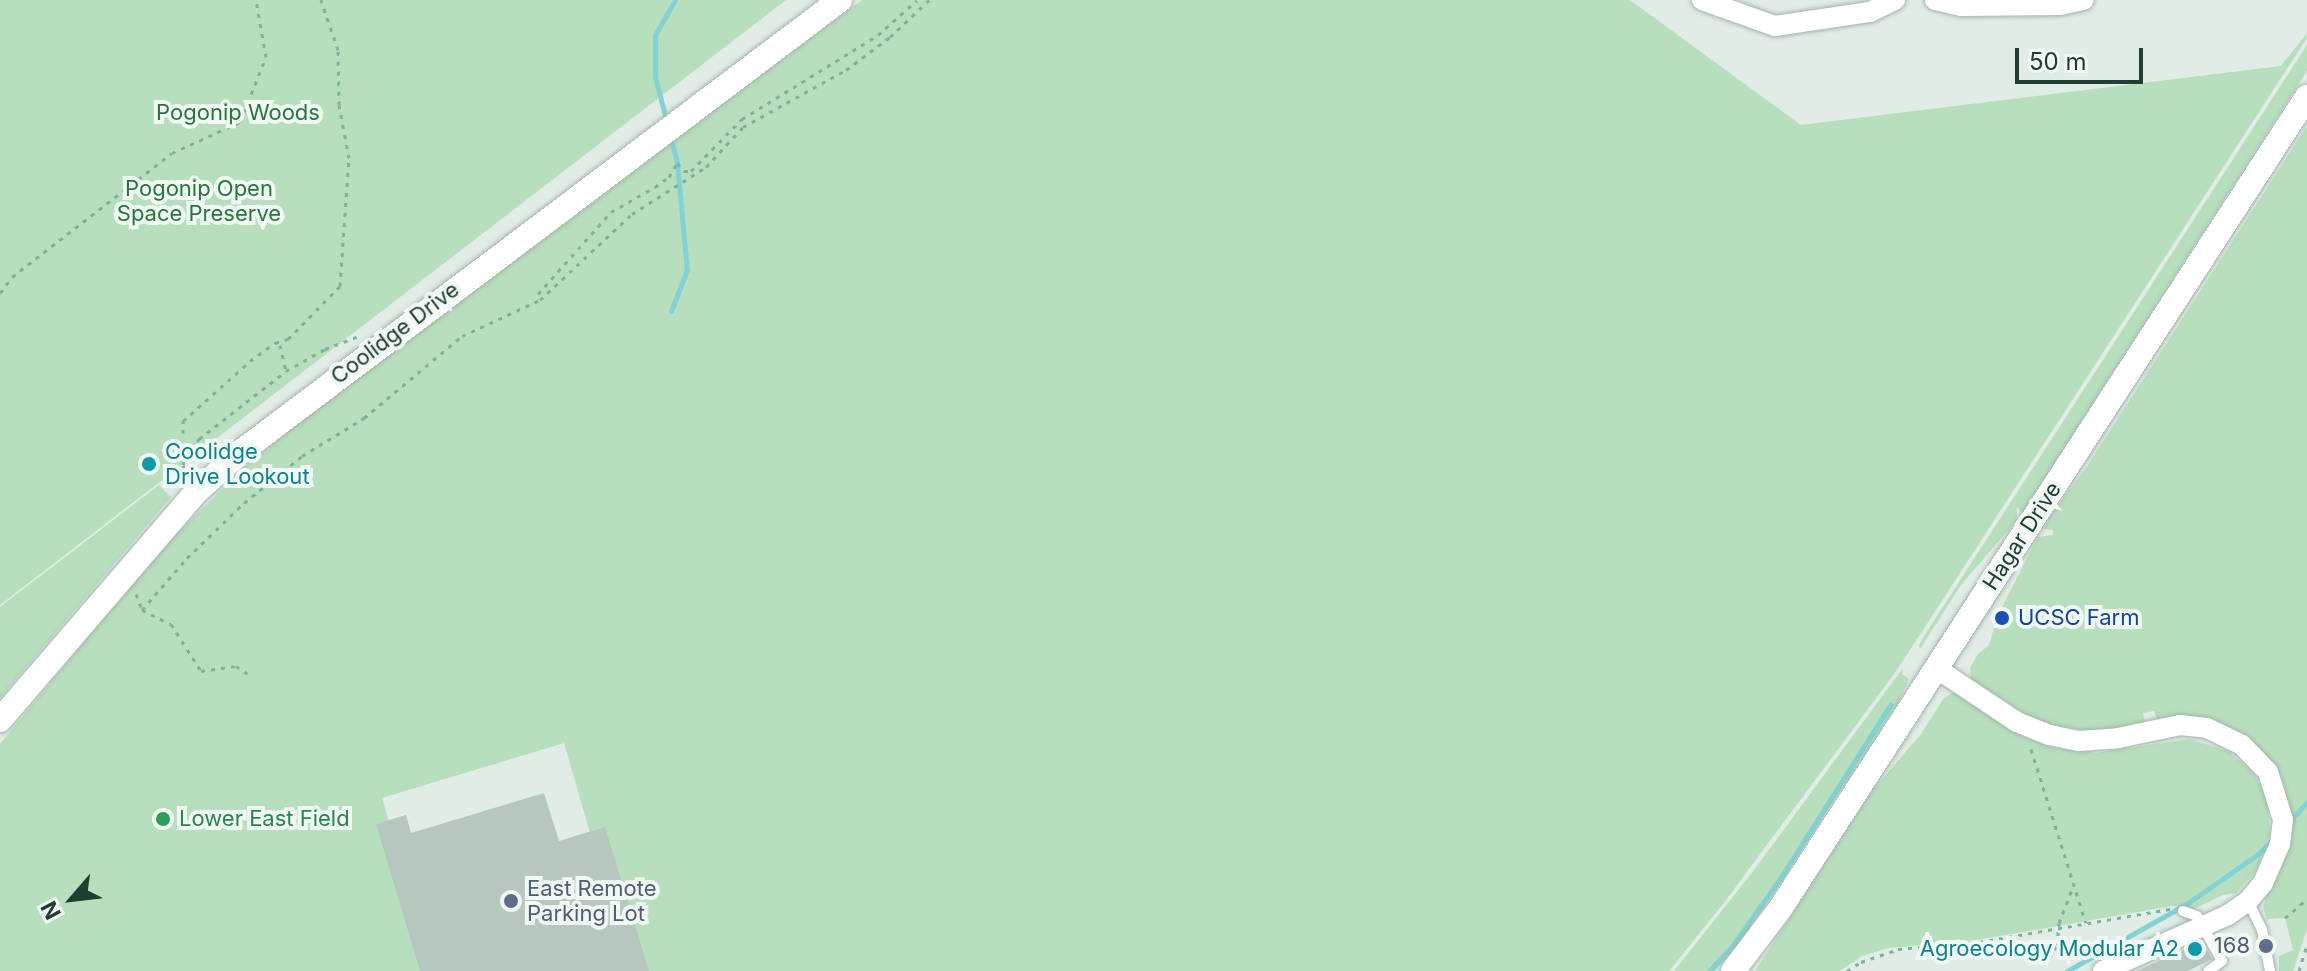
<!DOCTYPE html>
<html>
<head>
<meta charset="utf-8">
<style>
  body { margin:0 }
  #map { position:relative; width:2307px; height:971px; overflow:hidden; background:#e0ece5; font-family:Inter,sans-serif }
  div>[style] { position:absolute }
  .green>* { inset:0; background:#b7dfbd }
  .stream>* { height:5px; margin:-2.5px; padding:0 2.5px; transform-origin:2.5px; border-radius:2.5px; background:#84d2d5 }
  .building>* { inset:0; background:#b5c7be }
  .path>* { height:3px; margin-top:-1.5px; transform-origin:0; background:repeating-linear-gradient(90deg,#7eb29c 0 4px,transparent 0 10px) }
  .roads { filter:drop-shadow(0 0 2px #a3b4ac) drop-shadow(0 0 2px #a3b4ac) }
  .service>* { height:10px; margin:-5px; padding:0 5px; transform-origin:5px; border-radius:5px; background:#fff }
  .minor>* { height:20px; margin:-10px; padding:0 10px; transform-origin:10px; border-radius:10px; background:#fff }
  .tertiary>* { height:24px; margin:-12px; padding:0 12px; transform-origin:12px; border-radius:12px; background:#fff }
  .secondary>* { height:24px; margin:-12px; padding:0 12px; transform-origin:12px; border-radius:12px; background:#fff }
  .dots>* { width:22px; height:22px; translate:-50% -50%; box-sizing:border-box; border:4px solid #f1f8f4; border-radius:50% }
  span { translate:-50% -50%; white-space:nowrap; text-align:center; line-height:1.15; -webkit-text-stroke:8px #f1f8f4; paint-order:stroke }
  .park-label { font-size:22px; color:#27773d }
  .street-label { font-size:22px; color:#203e32 }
  .culture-label { font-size:22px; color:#0d838f }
  .left { translate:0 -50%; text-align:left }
  .right { translate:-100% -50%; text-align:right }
  .transit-label { font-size:22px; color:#164399 }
  .leisure-label { font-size:22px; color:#27864d }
  .service-label { font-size:22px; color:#4e5e75 }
  .north { position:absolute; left:32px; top:859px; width:80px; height:80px; -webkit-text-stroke:6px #f1f8f4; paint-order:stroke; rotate:242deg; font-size:22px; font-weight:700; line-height:32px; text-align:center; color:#203e32 }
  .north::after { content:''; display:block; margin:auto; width:28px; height:36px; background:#203e32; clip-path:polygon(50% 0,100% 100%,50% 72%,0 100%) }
  .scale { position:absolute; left:2015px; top:48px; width:128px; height:36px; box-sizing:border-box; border:4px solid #203e32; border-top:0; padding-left:10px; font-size:24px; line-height:28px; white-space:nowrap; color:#203e32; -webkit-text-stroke:6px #f1f8f4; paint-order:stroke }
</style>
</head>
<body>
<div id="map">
  <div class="green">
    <div style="clip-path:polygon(0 0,786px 0,0 605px)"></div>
    <div style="clip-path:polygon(862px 0,1630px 0,1801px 125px,2281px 66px,2307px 33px,2307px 38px,1897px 670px,1723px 904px,1669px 971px,630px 971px,564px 743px,382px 798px,433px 971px,0 971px,0 744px,158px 552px,245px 467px,307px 417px)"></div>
    <div style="clip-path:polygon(2307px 45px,2307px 71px,2022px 513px,2017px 507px,2017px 520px,1961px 585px,1920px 649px,1919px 645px,1926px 633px)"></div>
    <div style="clip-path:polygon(2307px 126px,2307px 929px,2293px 971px,2279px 971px,2279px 956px,2293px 950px,2285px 918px,2267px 919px,2263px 907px,2292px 825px,2290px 808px,2281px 776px,2257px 745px,2240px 732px,2213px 721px,2158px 721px,2154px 711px,2143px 713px,2145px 724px,2115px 730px,2095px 731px,2050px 725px,2027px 715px,1971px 680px,1970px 668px,1978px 654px,1989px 645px,1994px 628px,2004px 628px,2008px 622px,2000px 611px,2038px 537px,2053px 535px,2053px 530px,2043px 529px,2054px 511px,2086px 468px)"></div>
    <div style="clip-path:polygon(159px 485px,171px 497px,0 698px,0 607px)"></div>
    <div style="clip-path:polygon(1903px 668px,1902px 674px,1909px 679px,1898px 704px,1740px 943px,1715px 971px,1674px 971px,1751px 874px)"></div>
    <div style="clip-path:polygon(1954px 692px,2022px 736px,2055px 748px,2096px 753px,2189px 739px,2228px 751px,2253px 772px,2267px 798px,2270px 833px,2256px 871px,2236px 893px,2223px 895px,2194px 909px,2172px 906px,1977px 940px,1888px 948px,1862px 956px,1840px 971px,1755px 971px,1872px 791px,1921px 734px,1944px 698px)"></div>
  </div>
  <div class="stream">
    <div style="left:667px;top:123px;width:48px;rotate:-104.6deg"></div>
    <div style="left:655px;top:77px;width:42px;rotate:-90deg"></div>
    <div style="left:655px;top:35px;width:40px;rotate:-60.3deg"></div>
    <div style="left:670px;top:136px;width:28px;rotate:75deg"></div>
    <div style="left:677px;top:163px;width:107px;rotate:84.7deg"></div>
    <div style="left:687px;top:270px;width:44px;rotate:111.3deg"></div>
    <div style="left:2289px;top:822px;width:27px;rotate:-48deg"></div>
    <div style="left:1709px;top:971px;width:35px;rotate:-47deg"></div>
    <div style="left:1733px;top:945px;width:83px;rotate:-54.8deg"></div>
    <div style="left:1781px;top:877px;width:204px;rotate:-57.6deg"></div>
    <div style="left:2067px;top:971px;width:139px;rotate:-29.3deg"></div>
    <div style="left:2188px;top:903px;width:85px;rotate:-35deg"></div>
    <div style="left:2258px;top:854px;width:23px;rotate:-45deg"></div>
  </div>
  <div class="building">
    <div style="clip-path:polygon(544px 793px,559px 841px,605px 827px,649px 971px,420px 971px,376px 824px,406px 815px,411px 833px)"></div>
    <div style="clip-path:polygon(2202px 941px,2212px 959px,2188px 971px,2137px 971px)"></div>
  </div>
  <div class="path">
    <div style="left:0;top:293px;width:20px;rotate:-53deg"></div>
    <div style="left:12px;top:277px;width:202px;rotate:-37.8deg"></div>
    <div style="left:172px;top:153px;width:75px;rotate:-24.5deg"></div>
    <div style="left:240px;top:122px;width:70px;rotate:-68.2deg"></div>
    <div style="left:266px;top:57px;width:58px;rotate:-100deg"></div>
    <div style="left:538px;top:294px;width:110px;rotate:-48.3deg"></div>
    <div style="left:611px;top:212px;width:51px;rotate:-29.6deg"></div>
    <div style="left:655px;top:187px;width:17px;rotate:-36deg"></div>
    <div style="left:669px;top:177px;width:16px;rotate:-60deg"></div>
    <div style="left:677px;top:163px;width:11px;rotate:49deg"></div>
    <div style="left:684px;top:171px;width:7px"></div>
    <div style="left:691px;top:171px;width:73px;rotate:-45.6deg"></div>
    <div style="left:742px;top:119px;width:160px;rotate:-31.7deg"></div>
    <div style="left:878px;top:35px;width:52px;rotate:-41.9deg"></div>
    <div style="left:280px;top:345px;width:27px;rotate:77deg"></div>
    <div style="left:183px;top:433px;width:12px;rotate:-90deg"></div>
    <div style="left:183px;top:421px;width:90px;rotate:-41.8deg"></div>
    <div style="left:250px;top:361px;width:31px;rotate:-36deg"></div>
    <div style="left:275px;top:343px;width:14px;rotate:-17deg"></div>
    <div style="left:288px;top:339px;width:74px;rotate:-45.5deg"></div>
    <div style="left:340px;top:286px;width:128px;rotate:-86deg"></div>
    <div style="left:349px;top:158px;width:54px;rotate:-100.7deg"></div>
    <div style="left:339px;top:105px;width:55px;rotate:-91deg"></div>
    <div style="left:338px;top:50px;width:53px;rotate:-108.8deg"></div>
    <div style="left:186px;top:477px;width:12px;rotate:-104deg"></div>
    <div style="left:183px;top:465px;width:8px;rotate:-76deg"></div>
    <div style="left:185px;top:457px;width:23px;rotate:-52deg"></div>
    <div style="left:199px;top:439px;width:110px;rotate:-38deg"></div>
    <div style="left:286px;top:371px;width:45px;rotate:-29.4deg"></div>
    <div style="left:325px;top:349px;width:34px;rotate:-21deg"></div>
    <div style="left:136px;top:594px;width:17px;rotate:69deg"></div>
    <div style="left:142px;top:610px;width:32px;rotate:26deg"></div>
    <div style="left:171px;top:624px;width:56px;rotate:57.4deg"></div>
    <div style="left:201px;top:671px;width:35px;rotate:-8deg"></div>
    <div style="left:236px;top:666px;width:18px;rotate:34deg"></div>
    <div style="left:142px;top:610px;width:69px;rotate:-49.1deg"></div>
    <div style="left:187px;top:558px;width:79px;rotate:-44deg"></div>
    <div style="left:244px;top:503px;width:75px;rotate:-39deg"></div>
    <div style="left:302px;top:456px;width:73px;rotate:-31.5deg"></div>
    <div style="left:364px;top:418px;width:128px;rotate:-39.9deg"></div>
    <div style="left:462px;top:336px;width:86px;rotate:-24.8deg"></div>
    <div style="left:540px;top:300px;width:126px;rotate:-43.1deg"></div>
    <div style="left:632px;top:214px;width:88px;rotate:-32.4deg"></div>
    <div style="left:706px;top:167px;width:54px;rotate:-47.2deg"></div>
    <div style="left:743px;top:127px;width:118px;rotate:-29deg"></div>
    <div style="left:846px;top:70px;width:55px;rotate:-36.9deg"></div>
    <div style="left:890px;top:37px;width:54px;rotate:-43.5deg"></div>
    <div style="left:2031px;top:749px;width:182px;rotate:72.5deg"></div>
    <div style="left:2285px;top:918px;width:29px;rotate:-41deg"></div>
    <div style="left:2049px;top:958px;width:14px;rotate:-56deg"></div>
    <div style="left:2057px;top:946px;width:23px;rotate:-85deg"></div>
    <div style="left:2059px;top:923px;width:39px;rotate:-69deg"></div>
    <div style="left:1847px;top:971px;width:17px;rotate:-33deg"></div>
    <div style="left:1861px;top:962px;width:39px;rotate:-19deg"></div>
    <div style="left:1898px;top:949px;width:81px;rotate:-4.9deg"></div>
    <div style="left:1979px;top:942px;width:195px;rotate:-9.8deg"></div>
    <div style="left:2299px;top:971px;width:27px;rotate:-73deg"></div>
  </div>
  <div class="roads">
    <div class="service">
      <div style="left:2248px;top:901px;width:32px;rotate:64deg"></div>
      <div style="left:2262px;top:930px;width:42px;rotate:79deg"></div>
      <div style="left:2183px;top:911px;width:15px;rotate:20deg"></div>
      <div style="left:2197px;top:916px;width:51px;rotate:60.9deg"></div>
      <div style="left:2222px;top:961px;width:17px;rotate:144deg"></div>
    </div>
    <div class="minor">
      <div style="left:1702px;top:0;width:77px;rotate:19.6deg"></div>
      <div style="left:1775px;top:26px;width:96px;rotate:-8.4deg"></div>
      <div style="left:1870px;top:12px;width:28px;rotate:-26deg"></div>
      <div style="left:1935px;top:0;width:27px;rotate:13deg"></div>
      <div style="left:1961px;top:6px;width:99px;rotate:-0.6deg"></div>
      <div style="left:2060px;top:5px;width:24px;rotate:-12deg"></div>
      <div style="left:1936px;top:668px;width:97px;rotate:33.7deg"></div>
      <div style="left:2017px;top:722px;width:35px;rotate:22deg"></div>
      <div style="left:2050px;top:735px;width:30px;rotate:12deg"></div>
      <div style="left:2079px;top:741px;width:39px;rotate:-4deg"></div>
      <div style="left:2118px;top:738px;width:63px;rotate:-11.8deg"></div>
      <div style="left:2180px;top:725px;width:27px;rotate:6deg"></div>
      <div style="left:2207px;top:728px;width:39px;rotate:26deg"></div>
      <div style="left:2242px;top:745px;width:37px;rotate:46deg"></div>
      <div style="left:2268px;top:772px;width:50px;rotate:72.6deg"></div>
      <div style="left:2283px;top:820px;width:24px;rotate:97deg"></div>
      <div style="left:2280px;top:844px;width:43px;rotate:113.6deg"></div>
      <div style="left:2263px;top:883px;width:23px;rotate:130deg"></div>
      <div style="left:2248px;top:901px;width:24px;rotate:145deg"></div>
      <div style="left:2228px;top:915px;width:137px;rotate:155.9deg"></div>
    </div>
    <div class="tertiary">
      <div style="left:0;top:720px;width:301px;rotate:-49.3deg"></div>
      <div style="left:196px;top:492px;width:62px;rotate:-41.7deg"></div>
      <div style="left:242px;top:451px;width:749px;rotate:-37.02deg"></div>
    </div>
    <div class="secondary">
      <div style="left:1733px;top:971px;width:78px;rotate:-52.8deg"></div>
      <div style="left:1780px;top:909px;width:968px;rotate:-57.02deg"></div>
    </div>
  </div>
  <div class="dots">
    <div style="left:149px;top:464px;background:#0f9aa8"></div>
    <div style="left:2002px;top:618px;background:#1a4fb4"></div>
    <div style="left:163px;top:819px;background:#2e9e5b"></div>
    <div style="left:511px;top:901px;background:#5c6f8a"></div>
    <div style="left:2266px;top:946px;background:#5c6f8a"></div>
    <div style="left:2195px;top:949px;background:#0f9aa8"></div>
  </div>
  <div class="park-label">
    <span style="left:238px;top:113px">Pogonip Woods</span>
    <span style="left:199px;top:201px">Pogonip Open<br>Space Preserve</span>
  </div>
  <div class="street-label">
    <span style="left:395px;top:333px;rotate:-37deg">Coolidge Drive</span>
    <span style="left:2022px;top:536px;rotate:-57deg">Hagar Drive</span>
  </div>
  <div class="culture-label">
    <span class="left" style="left:165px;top:464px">Coolidge<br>Drive Lookout</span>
    <span class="right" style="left:2179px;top:949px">Agroecology Modular A2</span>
  </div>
  <div class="transit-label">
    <span class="left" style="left:2018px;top:618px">UCSC Farm</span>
  </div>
  <div class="leisure-label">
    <span class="left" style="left:179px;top:819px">Lower East Field</span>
  </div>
  <div class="service-label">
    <span class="left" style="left:527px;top:901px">East Remote<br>Parking Lot</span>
    <span class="right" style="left:2250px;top:946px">168</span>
  </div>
  <div class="north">N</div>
  <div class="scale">50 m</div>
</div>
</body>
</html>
